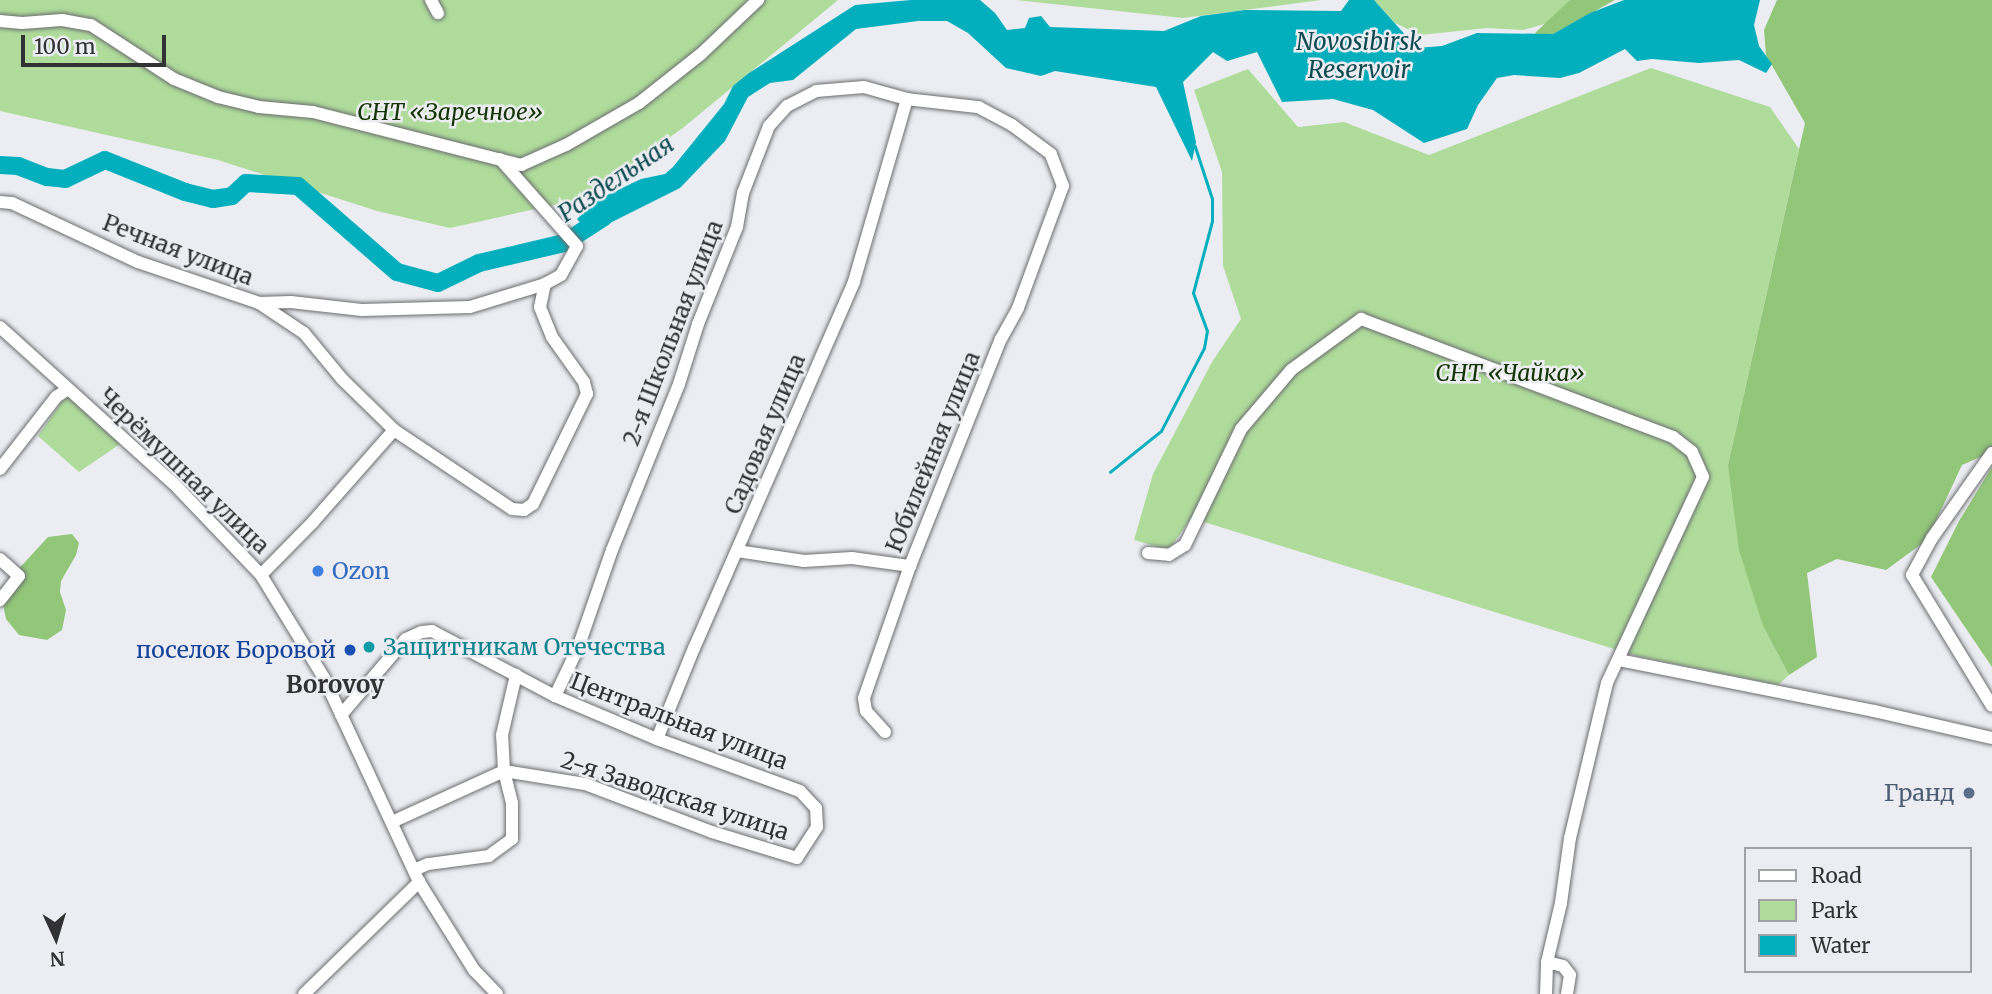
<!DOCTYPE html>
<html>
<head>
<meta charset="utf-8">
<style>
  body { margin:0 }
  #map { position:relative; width:1992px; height:994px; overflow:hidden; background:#ecedf2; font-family:Merriweather,serif }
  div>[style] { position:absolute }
  .green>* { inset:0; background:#afdc9b }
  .forest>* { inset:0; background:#92c679 }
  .water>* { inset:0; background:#04afbd }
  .stream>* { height:2.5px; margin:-1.25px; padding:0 1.25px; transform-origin:1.25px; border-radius:1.25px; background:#04afbd }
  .river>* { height:18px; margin:-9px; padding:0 9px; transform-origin:9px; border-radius:9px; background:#04afbd }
  .roads { filter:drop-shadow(0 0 2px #6b6c70) drop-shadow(0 0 2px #6b6c70) }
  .minor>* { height:12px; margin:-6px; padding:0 6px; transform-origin:6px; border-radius:6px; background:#fff }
  .dots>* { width:19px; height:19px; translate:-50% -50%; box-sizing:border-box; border:4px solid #ecedf2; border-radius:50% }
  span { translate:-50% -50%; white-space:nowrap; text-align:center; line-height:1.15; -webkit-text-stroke:5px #ecedf2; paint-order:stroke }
  .park-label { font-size:23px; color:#143500; font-style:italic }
  .street-label { font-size:23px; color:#323234 }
  .shop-label { font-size:23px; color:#366cbe }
  .left { translate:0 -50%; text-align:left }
  .culture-label { font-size:23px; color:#0d838f }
  .transit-label { font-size:23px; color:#164399 }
  .right { translate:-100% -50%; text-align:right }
  .service-label { font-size:23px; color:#4e5e75 }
  .water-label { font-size:24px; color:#0e4b51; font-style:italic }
  .neighbourhood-label { font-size:24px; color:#323234; font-weight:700 }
  .legend { position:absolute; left:1744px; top:847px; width:228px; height:126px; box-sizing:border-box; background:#ecedf2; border:2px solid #a2a2a6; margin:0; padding:9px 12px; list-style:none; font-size:21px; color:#323234 }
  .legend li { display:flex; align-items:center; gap:14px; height:35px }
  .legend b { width:35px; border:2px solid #a2a2a6 }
  .north { position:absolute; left:21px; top:903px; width:70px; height:70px; -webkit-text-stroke:5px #ecedf2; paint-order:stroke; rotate:176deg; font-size:19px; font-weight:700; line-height:28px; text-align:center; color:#323234 }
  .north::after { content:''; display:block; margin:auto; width:24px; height:32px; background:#323234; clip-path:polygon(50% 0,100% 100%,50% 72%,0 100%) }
  .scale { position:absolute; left:21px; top:35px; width:145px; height:32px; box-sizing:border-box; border:4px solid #323234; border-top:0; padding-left:9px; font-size:21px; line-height:24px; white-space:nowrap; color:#323234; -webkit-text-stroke:5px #ecedf2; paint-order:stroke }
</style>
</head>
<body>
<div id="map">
  <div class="green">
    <div style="clip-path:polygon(0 0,838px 0,684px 127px,585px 198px,450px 228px,377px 211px,218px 160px,0 111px)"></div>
    <div style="clip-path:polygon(1015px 0,1321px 0,1183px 18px)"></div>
    <div style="clip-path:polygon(1374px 0,1570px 0,1548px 23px,1523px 30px,1487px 28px,1420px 35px,1395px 23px)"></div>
    <div style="clip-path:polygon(1651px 68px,1770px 107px,1799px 149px,1728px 465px,1763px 626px,1789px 675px,1778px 685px,1640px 657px,1191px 518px,1169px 550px,1134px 540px,1153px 474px,1212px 362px,1241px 319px,1223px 266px,1222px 172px,1194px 90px,1248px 69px,1298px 127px,1344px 122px,1429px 155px)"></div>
    <div style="clip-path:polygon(67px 394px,120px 444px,79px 472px,38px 436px)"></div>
  </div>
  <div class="forest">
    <div style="clip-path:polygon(1570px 0,1615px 0,1553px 34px,1540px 36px,1535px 33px)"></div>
    <div style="clip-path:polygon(1777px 0,1992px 0,1992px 452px,1962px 465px,1927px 540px,1886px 570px,1837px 559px,1807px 573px,1817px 657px,1789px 675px,1763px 626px,1739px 550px,1728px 465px,1805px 123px,1766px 55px,1764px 30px)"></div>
    <div style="clip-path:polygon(1992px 467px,1992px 667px,1931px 577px,1959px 521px)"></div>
    <div style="clip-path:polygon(72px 534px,79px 543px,76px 555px,61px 581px,60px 592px,66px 610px,62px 630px,47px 640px,19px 635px,6px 619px,0 589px,48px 537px)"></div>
  </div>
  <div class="water">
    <div style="clip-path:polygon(911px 0,980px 0,995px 13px,1007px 30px,1025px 28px,1029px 18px,1041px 16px,1050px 27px,1164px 31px,1201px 16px,1245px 10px,1341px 11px,1349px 0,1374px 0,1417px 48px,1442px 46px,1477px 33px,1553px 34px,1590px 13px,1624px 0,1760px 0,1754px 25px,1759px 46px,1772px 64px,1766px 73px,1739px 60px,1699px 63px,1652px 59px,1637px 61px,1625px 49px,1579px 73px,1560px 78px,1514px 75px,1497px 78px,1478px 105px,1467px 129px,1424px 143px,1373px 110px,1333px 99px,1282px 102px,1257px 52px,1227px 61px,1213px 52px,1183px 82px,1196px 142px,1192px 161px,1156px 87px,1055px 71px,1041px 76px,1006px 68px,968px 33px,947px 21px,918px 21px,856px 29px,793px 80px,770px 83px,748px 97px,725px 141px,680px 188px,602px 227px,586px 229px,577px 219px,597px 200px,641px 179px,665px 174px,673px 167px,724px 104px,733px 86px,749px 73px,855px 5px)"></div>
  </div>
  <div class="stream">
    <div style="left:1110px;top:472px;width:65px;rotate:-38.8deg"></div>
    <div style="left:1161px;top:431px;width:93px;rotate:-62.6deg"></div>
    <div style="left:1204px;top:348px;width:17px;rotate:-80deg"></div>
    <div style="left:1207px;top:331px;width:40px;rotate:-110.2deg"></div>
    <div style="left:1193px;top:293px;width:74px;rotate:-75.2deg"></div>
    <div style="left:1212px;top:221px;width:22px;rotate:-90deg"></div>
    <div style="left:1212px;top:199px;width:55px;rotate:-108.1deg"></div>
  </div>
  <div class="river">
    <div style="left:0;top:165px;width:18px;rotate:3deg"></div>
    <div style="left:18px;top:166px;width:31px;rotate:21deg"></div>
    <div style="left:47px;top:177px;width:18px;rotate:6deg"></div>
    <div style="left:65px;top:179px;width:44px;rotate:-25.4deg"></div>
    <div style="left:105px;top:160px;width:86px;rotate:21.8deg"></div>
    <div style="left:185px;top:192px;width:29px;rotate:14deg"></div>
    <div style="left:213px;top:199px;width:19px;rotate:-9deg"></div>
    <div style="left:232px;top:196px;width:19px;rotate:-43deg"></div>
    <div style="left:246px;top:183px;width:52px;rotate:3.3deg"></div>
    <div style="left:298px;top:186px;width:131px;rotate:41deg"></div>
    <div style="left:397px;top:272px;width:42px;rotate:15deg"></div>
    <div style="left:438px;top:283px;width:46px;rotate:-26deg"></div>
    <div style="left:479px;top:263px;width:87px;rotate:-13.2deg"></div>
    <div style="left:564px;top:243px;width:48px;rotate:-33deg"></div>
  </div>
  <div class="roads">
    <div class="minor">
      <div style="left:431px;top:0;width:15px;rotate:62deg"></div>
      <div style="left:0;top:21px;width:22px;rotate:5deg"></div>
      <div style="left:22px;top:23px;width:40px;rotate:-4.3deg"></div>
      <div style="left:62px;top:20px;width:29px;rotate:10deg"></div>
      <div style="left:91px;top:25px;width:99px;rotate:33deg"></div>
      <div style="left:174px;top:79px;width:48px;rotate:22.2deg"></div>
      <div style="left:218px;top:97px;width:42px;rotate:13.7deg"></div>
      <div style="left:259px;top:107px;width:54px;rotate:5.3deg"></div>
      <div style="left:313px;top:112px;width:215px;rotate:14.3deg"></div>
      <div style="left:521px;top:165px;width:49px;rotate:-24deg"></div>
      <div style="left:566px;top:145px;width:84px;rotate:-29.9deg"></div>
      <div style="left:639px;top:103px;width:79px;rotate:-38.3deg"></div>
      <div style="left:701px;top:54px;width:79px;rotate:-43.5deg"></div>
      <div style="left:0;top:202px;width:12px;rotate:5deg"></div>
      <div style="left:12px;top:203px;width:139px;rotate:25.1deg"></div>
      <div style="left:138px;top:262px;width:128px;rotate:18.7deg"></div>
      <div style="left:259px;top:303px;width:54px;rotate:33.7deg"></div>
      <div style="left:304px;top:333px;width:60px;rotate:50.4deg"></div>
      <div style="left:342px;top:379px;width:73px;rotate:44.4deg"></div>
      <div style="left:394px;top:430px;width:123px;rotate:131.4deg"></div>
      <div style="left:313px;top:522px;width:74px;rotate:134.5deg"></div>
      <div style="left:259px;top:303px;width:32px;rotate:-2deg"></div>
      <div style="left:291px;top:302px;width:71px;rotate:6.4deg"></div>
      <div style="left:362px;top:310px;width:108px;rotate:-1.6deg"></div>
      <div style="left:470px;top:307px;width:78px;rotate:-17deg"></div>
      <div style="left:0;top:327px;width:234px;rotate:42.1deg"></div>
      <div style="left:174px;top:484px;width:126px;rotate:46.3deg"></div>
      <div style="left:261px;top:575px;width:121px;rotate:58.5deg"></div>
      <div style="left:324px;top:678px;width:225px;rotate:65deg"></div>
      <div style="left:419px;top:882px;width:104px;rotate:58deg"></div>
      <div style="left:474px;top:970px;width:33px;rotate:46deg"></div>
      <div style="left:394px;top:430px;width:142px;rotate:33.8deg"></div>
      <div style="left:512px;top:509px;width:12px;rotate:5deg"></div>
      <div style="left:524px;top:510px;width:11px;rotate:-34deg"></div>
      <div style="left:533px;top:504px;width:123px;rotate:-63.9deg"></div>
      <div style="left:587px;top:394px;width:12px;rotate:-104deg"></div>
      <div style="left:584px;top:382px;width:55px;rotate:-125.4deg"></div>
      <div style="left:552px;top:337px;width:32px;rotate:-112deg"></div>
      <div style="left:540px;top:307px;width:24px;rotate:-78deg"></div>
      <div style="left:545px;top:284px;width:18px;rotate:-29deg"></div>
      <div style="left:561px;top:275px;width:33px;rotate:-61deg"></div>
      <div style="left:577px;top:246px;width:116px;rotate:-131.5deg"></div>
      <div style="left:1992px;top:453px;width:104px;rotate:125.2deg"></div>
      <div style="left:1932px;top:538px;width:42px;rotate:118.4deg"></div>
      <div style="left:1912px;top:575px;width:153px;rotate:58.6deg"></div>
      <div style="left:0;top:469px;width:91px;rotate:-52.1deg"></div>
      <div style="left:56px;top:397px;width:14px;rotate:-34deg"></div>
      <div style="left:737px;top:551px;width:68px;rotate:8.5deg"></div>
      <div style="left:804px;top:561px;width:48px;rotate:-3.6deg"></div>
      <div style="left:852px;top:558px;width:59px;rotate:7.9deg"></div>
      <div style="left:1148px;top:553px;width:21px;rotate:5deg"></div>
      <div style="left:1169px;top:555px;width:19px;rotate:-32deg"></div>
      <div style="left:1185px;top:545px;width:129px;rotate:-64.2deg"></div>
      <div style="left:1241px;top:429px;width:77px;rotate:-49.7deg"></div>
      <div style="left:1291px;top:370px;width:87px;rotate:-36.1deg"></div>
      <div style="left:1361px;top:319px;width:334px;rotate:20.7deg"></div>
      <div style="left:1673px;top:437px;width:24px;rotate:38deg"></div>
      <div style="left:1692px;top:452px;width:27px;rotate:66deg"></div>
      <div style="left:1703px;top:477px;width:227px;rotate:115deg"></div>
      <div style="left:1607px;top:683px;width:159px;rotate:103.4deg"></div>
      <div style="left:1570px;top:838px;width:66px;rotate:97.9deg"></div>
      <div style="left:1561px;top:903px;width:61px;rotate:103.3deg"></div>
      <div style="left:1547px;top:962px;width:16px;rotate:14deg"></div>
      <div style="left:1563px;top:966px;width:11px;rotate:52deg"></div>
      <div style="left:1570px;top:975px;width:19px;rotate:99deg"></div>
      <div style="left:0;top:559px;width:25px;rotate:42deg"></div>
      <div style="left:19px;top:576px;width:31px;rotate:128deg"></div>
      <div style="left:1619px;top:660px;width:260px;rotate:11.3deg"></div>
      <div style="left:1874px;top:711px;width:121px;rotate:12.9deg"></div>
      <div style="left:555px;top:696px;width:53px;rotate:-64.4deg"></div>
      <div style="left:578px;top:648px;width:104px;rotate:-70.9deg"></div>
      <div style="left:612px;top:550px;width:179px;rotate:-68deg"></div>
      <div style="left:679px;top:384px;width:63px;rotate:-72.4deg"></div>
      <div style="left:698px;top:324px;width:105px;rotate:-68.1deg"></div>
      <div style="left:737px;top:227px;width:35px;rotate:-80deg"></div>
      <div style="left:743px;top:193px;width:72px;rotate:-68.8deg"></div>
      <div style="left:769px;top:126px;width:27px;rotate:-48deg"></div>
      <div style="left:787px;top:106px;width:33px;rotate:-27deg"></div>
      <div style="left:816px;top:91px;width:48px;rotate:-4.8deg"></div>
      <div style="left:864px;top:87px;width:45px;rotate:15.6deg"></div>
      <div style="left:907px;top:99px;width:191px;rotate:106.2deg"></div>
      <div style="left:854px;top:282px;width:399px;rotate:113.6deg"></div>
      <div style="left:694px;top:648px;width:98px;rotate:112.1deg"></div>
      <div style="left:341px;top:715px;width:100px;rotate:-49.5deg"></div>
      <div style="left:406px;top:639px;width:17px;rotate:-24deg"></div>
      <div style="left:422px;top:632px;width:10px;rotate:-6deg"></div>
      <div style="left:432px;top:631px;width:139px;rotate:27.9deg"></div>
      <div style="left:555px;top:696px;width:111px;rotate:22.9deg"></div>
      <div style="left:657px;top:739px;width:152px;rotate:20deg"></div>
      <div style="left:800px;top:791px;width:23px;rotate:47deg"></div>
      <div style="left:816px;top:808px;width:19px;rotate:87deg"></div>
      <div style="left:817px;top:827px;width:37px;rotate:123deg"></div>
      <div style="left:797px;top:858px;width:89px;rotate:-163deg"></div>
      <div style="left:712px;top:832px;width:136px;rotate:-159.3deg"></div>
      <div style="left:585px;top:784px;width:82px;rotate:-170.9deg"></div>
      <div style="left:504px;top:771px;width:33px;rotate:76deg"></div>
      <div style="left:512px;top:803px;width:36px;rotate:90deg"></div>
      <div style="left:512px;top:839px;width:29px;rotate:144deg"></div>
      <div style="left:489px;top:856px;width:62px;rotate:172.5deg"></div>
      <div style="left:428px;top:864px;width:15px;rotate:157deg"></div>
      <div style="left:885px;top:732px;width:28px;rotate:-132deg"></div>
      <div style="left:866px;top:711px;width:13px;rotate:-99deg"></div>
      <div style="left:864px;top:698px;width:140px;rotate:-70.8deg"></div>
      <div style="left:910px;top:566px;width:245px;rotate:-68.2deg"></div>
      <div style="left:1001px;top:339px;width:35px;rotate:-61deg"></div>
      <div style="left:1018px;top:308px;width:130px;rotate:-69.8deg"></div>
      <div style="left:1063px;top:186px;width:34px;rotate:-111deg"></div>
      <div style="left:1051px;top:154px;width:49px;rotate:-143.4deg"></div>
      <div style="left:1012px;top:125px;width:38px;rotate:-152deg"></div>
      <div style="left:978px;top:107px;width:71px;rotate:-173.6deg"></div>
      <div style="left:392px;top:822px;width:123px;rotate:-24.5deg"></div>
      <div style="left:504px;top:771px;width:36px;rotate:-93deg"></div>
      <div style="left:502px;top:735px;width:62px;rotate:-76.9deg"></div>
      <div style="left:304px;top:994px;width:161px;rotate:-44.2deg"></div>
      <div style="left:1546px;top:994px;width:32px;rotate:-88deg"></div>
    </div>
  </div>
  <div class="dots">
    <div style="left:318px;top:571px;background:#3f7fe0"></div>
    <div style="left:369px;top:647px;background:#0f9aa8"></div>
    <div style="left:350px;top:650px;background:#1a4fb4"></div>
    <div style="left:1969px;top:793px;background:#5c6f8a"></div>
  </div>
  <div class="park-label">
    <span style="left:450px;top:112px">СНТ «Заречное»</span>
    <span style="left:1510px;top:373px">СНТ «Чайка»</span>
  </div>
  <div class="street-label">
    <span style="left:178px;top:250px;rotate:21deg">Речная улица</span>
    <span style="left:673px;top:333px;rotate:-69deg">2-я Школьная улица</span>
    <span style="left:765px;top:434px;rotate:-67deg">Садовая улица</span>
    <span style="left:933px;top:452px;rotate:-68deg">Юбилейная улица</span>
    <span style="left:184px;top:471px;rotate:44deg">Черёмушная улица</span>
    <span style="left:679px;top:721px;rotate:21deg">Центральная улица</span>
    <span style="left:675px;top:796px;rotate:18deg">2-я Заводская улица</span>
  </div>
  <div class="shop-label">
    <span class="left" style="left:332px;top:571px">Ozon</span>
  </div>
  <div class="culture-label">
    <span class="left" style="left:383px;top:647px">Защитникам Отечества</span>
  </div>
  <div class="transit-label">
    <span class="right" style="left:336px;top:650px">поселок Боровой</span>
  </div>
  <div class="service-label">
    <span class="right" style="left:1955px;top:793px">Гранд</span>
  </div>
  <div class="water-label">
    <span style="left:1359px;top:56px">Novosibirsk<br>Reservoir</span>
    <span style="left:616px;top:179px;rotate:-34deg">Раздельная</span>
  </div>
  <div class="neighbourhood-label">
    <span style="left:335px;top:685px">Borovoy</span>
  </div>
  <ul class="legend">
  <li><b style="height:9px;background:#fff"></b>Road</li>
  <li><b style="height:19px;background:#afdc9b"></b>Park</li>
  <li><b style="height:19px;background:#04afbd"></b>Water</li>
  </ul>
  <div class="north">N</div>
  <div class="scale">100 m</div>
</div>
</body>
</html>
